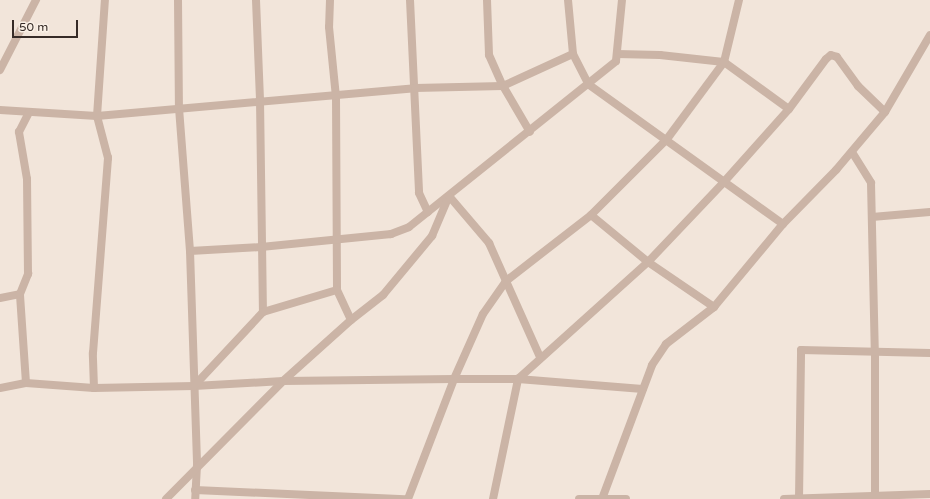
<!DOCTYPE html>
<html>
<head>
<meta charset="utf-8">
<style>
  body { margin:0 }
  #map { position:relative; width:930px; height:499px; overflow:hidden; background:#f2e5da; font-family:"Varela Round",sans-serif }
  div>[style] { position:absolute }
  .street>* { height:8px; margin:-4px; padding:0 4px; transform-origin:4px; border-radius:4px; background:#cbb4a6 }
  span { translate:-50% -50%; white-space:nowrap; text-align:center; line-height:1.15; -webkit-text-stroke:4px #faf0e6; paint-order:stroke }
  .scale { position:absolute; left:12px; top:20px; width:66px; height:18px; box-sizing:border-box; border:2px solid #362b27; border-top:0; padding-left:5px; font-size:12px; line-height:14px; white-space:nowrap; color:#362b27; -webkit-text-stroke:3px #faf0e6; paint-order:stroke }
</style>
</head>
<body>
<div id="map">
  <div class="street">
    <div style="left:178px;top:0;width:108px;rotate:89.5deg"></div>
    <div style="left:179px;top:108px;width:143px;rotate:85.6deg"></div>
    <div style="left:190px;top:251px;width:214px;rotate:88.1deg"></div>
    <div style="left:197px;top:465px;width:34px;rotate:93deg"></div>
    <div style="left:256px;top:0;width:100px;rotate:87.7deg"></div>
    <div style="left:260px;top:100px;width:212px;rotate:89.2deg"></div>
    <div style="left:330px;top:0;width:27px;rotate:92deg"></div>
    <div style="left:329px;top:27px;width:70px;rotate:84.3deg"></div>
    <div style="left:336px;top:97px;width:193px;rotate:89.7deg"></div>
    <div style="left:337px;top:290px;width:33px;rotate:65deg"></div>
    <div style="left:410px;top:0;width:193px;rotate:87.3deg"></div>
    <div style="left:419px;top:193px;width:21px;rotate:65deg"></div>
    <div style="left:487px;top:0;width:55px;rotate:87.9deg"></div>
    <div style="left:489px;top:55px;width:34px;rotate:66deg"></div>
    <div style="left:503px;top:86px;width:53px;rotate:59.6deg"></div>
    <div style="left:568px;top:0;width:54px;rotate:84.7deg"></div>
    <div style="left:573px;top:54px;width:34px;rotate:63deg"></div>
    <div style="left:588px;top:84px;width:240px;rotate:35.7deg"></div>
    <div style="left:617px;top:54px;width:43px;rotate:1.3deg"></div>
    <div style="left:660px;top:55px;width:64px;rotate:6.2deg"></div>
    <div style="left:724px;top:62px;width:80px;rotate:35.9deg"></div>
    <div style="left:0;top:70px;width:79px;rotate:-62.8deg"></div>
    <div style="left:0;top:110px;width:97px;rotate:3.5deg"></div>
    <div style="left:97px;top:116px;width:319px;rotate:-5deg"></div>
    <div style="left:415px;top:88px;width:88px;rotate:-1.3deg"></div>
    <div style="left:503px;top:86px;width:77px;rotate:-24.6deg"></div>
    <div style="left:852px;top:152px;width:36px;rotate:58deg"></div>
    <div style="left:871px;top:183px;width:170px;rotate:88.7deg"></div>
    <div style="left:875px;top:353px;width:146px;rotate:90deg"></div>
    <div style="left:591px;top:215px;width:74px;rotate:39.5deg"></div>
    <div style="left:648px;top:262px;width:80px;rotate:34.3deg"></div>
    <div style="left:872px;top:217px;width:58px;rotate:-4.9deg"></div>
    <div style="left:190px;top:251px;width:71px;rotate:-3.2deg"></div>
    <div style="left:261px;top:247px;width:131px;rotate:-5.7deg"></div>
    <div style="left:391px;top:234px;width:19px;rotate:-21deg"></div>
    <div style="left:409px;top:227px;width:265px;rotate:-38.7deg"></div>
    <div style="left:616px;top:61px;width:61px;rotate:-84.4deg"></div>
    <div style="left:0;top:298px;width:20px;rotate:-11deg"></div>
    <div style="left:26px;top:383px;width:89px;rotate:-93.9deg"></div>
    <div style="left:20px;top:294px;width:22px;rotate:-68deg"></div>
    <div style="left:28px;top:274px;width:95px;rotate:-90.6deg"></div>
    <div style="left:27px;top:179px;width:48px;rotate:-99.7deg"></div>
    <div style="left:19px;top:132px;width:22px;rotate:-63deg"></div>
    <div style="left:194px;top:386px;width:89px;rotate:-3.2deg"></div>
    <div style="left:283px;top:381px;width:171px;rotate:-0.7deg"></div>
    <div style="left:454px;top:379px;width:64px"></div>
    <div style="left:518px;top:379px;width:125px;rotate:4.6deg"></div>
    <div style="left:0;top:388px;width:26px;rotate:-11deg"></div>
    <div style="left:26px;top:383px;width:68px;rotate:4.2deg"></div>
    <div style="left:94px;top:388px;width:100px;rotate:-1.1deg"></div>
    <div style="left:194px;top:386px;width:101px;rotate:-47deg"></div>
    <div style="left:263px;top:312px;width:77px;rotate:-16.6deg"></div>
    <div style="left:94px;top:388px;width:35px;rotate:-92deg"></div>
    <div style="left:93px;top:353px;width:196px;rotate:-85.6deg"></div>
    <div style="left:108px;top:158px;width:43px;rotate:-104.7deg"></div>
    <div style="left:97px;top:116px;width:116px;rotate:-86.1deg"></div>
    <div style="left:195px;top:490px;width:210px;rotate:2.5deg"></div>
    <div style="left:166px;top:499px;width:166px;rotate:-45.2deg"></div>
    <div style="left:283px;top:381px;width:91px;rotate:-41.9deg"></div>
    <div style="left:351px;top:320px;width:41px;rotate:-38deg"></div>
    <div style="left:383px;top:295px;width:77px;rotate:-50.3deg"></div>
    <div style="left:432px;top:236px;width:43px;rotate:-67deg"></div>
    <div style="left:449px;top:196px;width:62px;rotate:49.6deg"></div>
    <div style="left:489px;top:243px;width:125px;rotate:65.9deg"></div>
    <div style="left:408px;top:499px;width:129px;rotate:-69deg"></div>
    <div style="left:454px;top:379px;width:71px;rotate:-66deg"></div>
    <div style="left:483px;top:314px;width:40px;rotate:-55.1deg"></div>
    <div style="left:506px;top:281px;width:108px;rotate:-37.8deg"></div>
    <div style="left:591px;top:215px;width:107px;rotate:-45deg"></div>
    <div style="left:667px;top:139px;width:96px;rotate:-53.5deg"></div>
    <div style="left:724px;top:62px;width:64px;rotate:-76.4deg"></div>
    <div style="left:493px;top:499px;width:123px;rotate:-78.2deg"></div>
    <div style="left:518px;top:379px;width:175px;rotate:-42deg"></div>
    <div style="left:648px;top:262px;width:109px;rotate:-46.5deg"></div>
    <div style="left:723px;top:183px;width:99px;rotate:-48.3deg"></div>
    <div style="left:789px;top:109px;width:62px;rotate:-53.5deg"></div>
    <div style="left:826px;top:59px;width:6px;rotate:-39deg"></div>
    <div style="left:831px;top:55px;width:6px;rotate:18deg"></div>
    <div style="left:837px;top:57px;width:36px;rotate:54deg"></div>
    <div style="left:858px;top:86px;width:37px;rotate:44deg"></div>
    <div style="left:579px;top:499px;width:47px"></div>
    <div style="left:602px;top:499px;width:143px;rotate:-69.5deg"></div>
    <div style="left:652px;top:365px;width:25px;rotate:-56deg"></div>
    <div style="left:666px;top:344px;width:61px;rotate:-37.6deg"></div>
    <div style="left:714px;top:307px;width:108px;rotate:-50.3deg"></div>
    <div style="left:783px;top:224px;width:76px;rotate:-45.5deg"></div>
    <div style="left:836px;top:170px;width:76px;rotate:-49.8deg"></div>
    <div style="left:885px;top:112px;width:89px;rotate:-59.7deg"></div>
    <div style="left:784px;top:499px;width:146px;rotate:-2deg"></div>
    <div style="left:799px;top:499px;width:149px;rotate:-89.2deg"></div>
    <div style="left:801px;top:350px;width:129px;rotate:1.3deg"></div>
  </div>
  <div class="scale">50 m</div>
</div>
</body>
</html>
